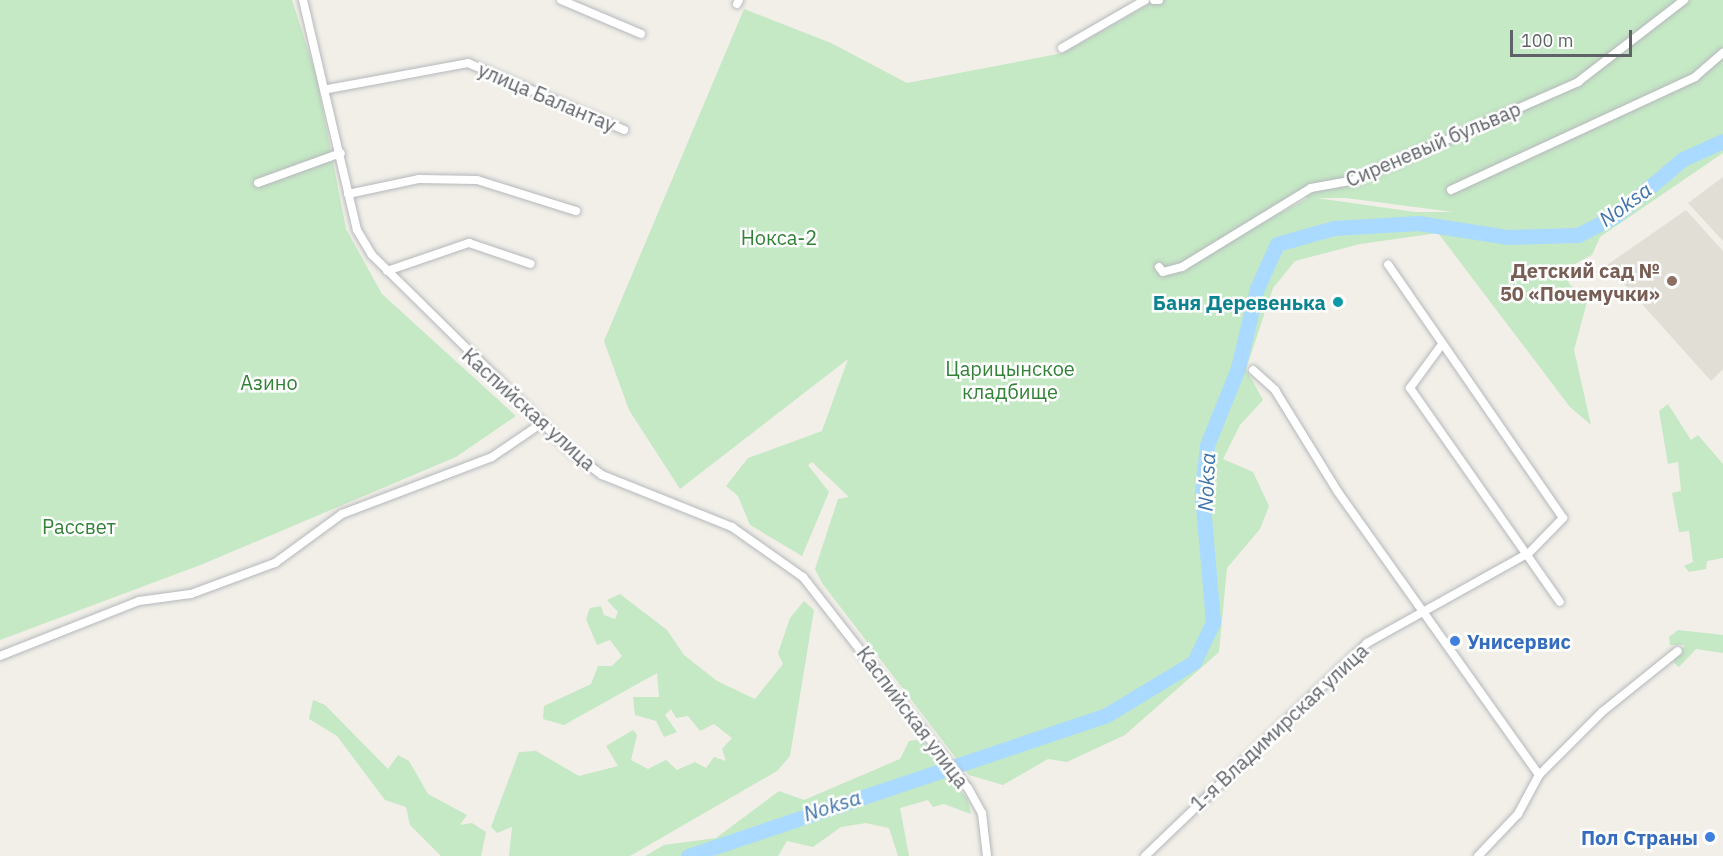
<!DOCTYPE html>
<html>
<head>
<meta charset="utf-8">
<style>
  body { margin:0 }
  #map { position:relative; width:1723px; height:856px; overflow:hidden; background:#f1efe8; font-family:"IBM Plex Sans",sans-serif }
  div>[style] { position:absolute }
  .education>* { inset:0; background:#e1ded6 }
  .green>* { inset:0; background:#c5e8c5 }
  .river>* { height:15px; margin:-7.5px; padding:0 7.5px; transform-origin:7.5px; border-radius:7.5px; background:#aadaff }
  .roads { filter:drop-shadow(0 0 2px #b5b8bc) drop-shadow(0 0 2px #b5b8bc) }
  .minor>* { height:8px; margin:-4px; padding:0 4px; transform-origin:4px; border-radius:4px; background:#fff }
  .dots>* { width:16px; height:16px; translate:-50% -50%; box-sizing:border-box; border:3px solid #fff; border-radius:50% }
  span { translate:-50% -50%; white-space:nowrap; text-align:center; line-height:1.15; -webkit-text-stroke:5px #fff; paint-order:stroke }
  .street-label { font-size:20px; color:#5f6368 }
  .park-label { font-size:20px; color:#348238 }
  .education-label { font-size:20px; color:#785e54; font-weight:700 }
  .right { translate:-100% -50%; text-align:right }
  .culture-label { font-size:20px; color:#0d838f; font-weight:700 }
  .shop-label { font-size:20px; color:#366cbe; font-weight:700 }
  .left { translate:0 -50%; text-align:left }
  .water-label { font-size:21px; color:#4174aa; font-style:italic }
  .scale { position:absolute; left:1510px; top:30px; width:122px; height:27px; box-sizing:border-box; border:3px solid #5f6368; border-top:0; padding-left:8px; font-size:18px; line-height:21px; white-space:nowrap; color:#5f6368; -webkit-text-stroke:4px #fff; paint-order:stroke }
</style>
</head>
<body>
<div id="map">
  <div class="education">
    <div style="clip-path:polygon(1723px 177px,1723px 241px,1688px 203px)"></div>
    <div style="clip-path:polygon(1686px 210px,1723px 251px,1723px 369px,1711px 381px,1607px 265px)"></div>
  </div>
  <div class="green">
    <div style="clip-path:polygon(0 0,292px 0,316px 74px,346px 229px,382px 294px,516px 416px,456px 457px,203px 564px,0 640px)"></div>
    <div style="clip-path:polygon(evenodd,1156px 0,1723px 0,1723px 153px,1600px 237px,1592px 255px,1563px 270px,1570px 285px,1588px 298px,1574px 350px,1591px 425px,1570px 407px,1438px 233px,1360px 244px,1295px 261px,1273px 288px,1246px 369px,1263px 400px,1240px 425px,1223px 459px,1253px 472px,1269px 506px,1260px 529px,1227px 568px,1219px 652px,1125px 735px,1067px 762px,1048px 759px,1003px 785px,969px 775px,822px 583px,815px 569px,838px 499px,849px 497px,812px 462px,808px 465px,829px 492px,802px 556px,750px 525px,738px 496px,726px 486px,748px 458px,822px 431px,848px 359px,680px 489px,629px 410px,604px 341px,744px 9px,831px 43px,907px 83px,1063px 53px,1156px 0,1299px 197px,1308px 198px,1186px 264px,1299px 197px,1156px 0,1316px 198px,1346px 198px,1453px 212px,1415px 212px,1316px 198px)"></div>
    <div style="clip-path:polygon(1668px 404px,1691px 440px,1698px 435px,1723px 464px,1723px 558px,1707px 561px,1706px 569px,1689px 572px,1684px 566px,1693px 562px,1689px 531px,1679px 532px,1672px 493px,1681px 491px,1678px 462px,1668px 464px,1659px 411px)"></div>
    <div style="clip-path:polygon(620px 594px,667px 630px,684px 655px,717px 681px,755px 699px,783px 664px,778px 653px,790px 618px,804px 601px,814px 610px,790px 756px,777px 771px,630px 856px,509px 856px,512px 827px,497px 833px,491px 827px,519px 752px,536px 751px,579px 776px,618px 766px,606px 746px,633px 730px,637px 735px,631px 760px,648px 769px,666px 760px,677px 770px,695px 762px,706px 768px,714px 757px,726px 761px,722px 749px,732px 738px,714px 724px,700px 731px,688px 716px,676px 718px,671px 709px,665px 715px,677px 732px,664px 737px,656px 721px,635px 715px,633px 697px,659px 697px,657px 673px,564px 725px,543px 719px,544px 706px,591px 684px,598px 666px,612px 666px,622px 656px,610px 640px,597px 645px,586px 619px,590px 608px,601px 606px,604px 615px,615px 619px,618px 612px,607px 600px)"></div>
    <div style="clip-path:polygon(1678px 630px,1723px 635px,1723px 653px,1696px 649px,1679px 667px,1673px 662px,1685px 645px,1670px 645px,1669px 637px)"></div>
    <div style="clip-path:polygon(313px 700px,325px 705px,388px 769px,398px 755px,409px 761px,428px 794px,467px 815px,460px 825px,472px 823px,486px 832px,481px 856px,441px 856px,410px 825px,406px 807px,385px 800px,337px 736px,309px 719px)"></div>
    <div style="clip-path:polygon(921px 739px,968px 800px,971px 814px,944px 804px,933px 807px,928px 800px,900px 808px,909px 856px,898px 856px,889px 828px,866px 823px,841px 827px,813px 847px,787px 841px,778px 856px,645px 856px,664px 845px,716px 838px,779px 791px,804px 800px,900px 759px,909px 741px)"></div>
  </div>
  <div class="river">
    <div style="left:688px;top:856px;width:440px;rotate:-18.6deg"></div>
    <div style="left:1105px;top:716px;width:104px;rotate:-31.2deg"></div>
    <div style="left:1194px;top:662px;width:44px;rotate:-64.6deg"></div>
    <div style="left:1213px;top:622px;width:129px;rotate:-94.9deg"></div>
    <div style="left:1202px;top:493px;width:48px;rotate:-84.1deg"></div>
    <div style="left:1207px;top:445px;width:83px;rotate:-68.1deg"></div>
    <div style="left:1238px;top:368px;width:82px;rotate:-76.6deg"></div>
    <div style="left:1257px;top:288px;width:48px;rotate:-65.6deg"></div>
    <div style="left:1277px;top:244px;width:59px;rotate:-15.7deg"></div>
    <div style="left:1334px;top:228px;width:84px;rotate:-3.4deg"></div>
    <div style="left:1418px;top:223px;width:90px;rotate:8.9deg"></div>
    <div style="left:1507px;top:237px;width:71px;rotate:-1.6deg"></div>
    <div style="left:1578px;top:235px;width:42px;rotate:-27.2deg"></div>
    <div style="left:1615px;top:216px;width:89px;rotate:-40deg"></div>
    <div style="left:1683px;top:159px;width:44px;rotate:-24.2deg"></div>
  </div>
  <div class="roads">
    <div class="minor">
      <div style="left:303px;top:0;width:236px;rotate:76.8deg"></div>
      <div style="left:357px;top:230px;width:29px;rotate:59deg"></div>
      <div style="left:372px;top:255px;width:284px;rotate:44.6deg"></div>
      <div style="left:574px;top:454px;width:35px;rotate:37deg"></div>
      <div style="left:602px;top:475px;width:140px;rotate:21.8deg"></div>
      <div style="left:732px;top:527px;width:87px;rotate:35.2deg"></div>
      <div style="left:803px;top:577px;width:268px;rotate:52deg"></div>
      <div style="left:968px;top:788px;width:29px;rotate:61deg"></div>
      <div style="left:982px;top:813px;width:43px;rotate:83.4deg"></div>
      <div style="left:561px;top:0;width:87px;rotate:23deg"></div>
      <div style="left:1154px;top:0;width:5px"></div>
      <div style="left:737px;top:4px;width:4px;rotate:-63deg"></div>
      <div style="left:1062px;top:48px;width:96px;rotate:-30deg"></div>
      <div style="left:328px;top:89px;width:142px;rotate:-10.5deg"></div>
      <div style="left:468px;top:63px;width:170px;rotate:23.2deg"></div>
      <div style="left:258px;top:183px;width:88px;rotate:-19.9deg"></div>
      <div style="left:1451px;top:190px;width:269px;rotate:-24.8deg"></div>
      <div style="left:1695px;top:77px;width:37px;rotate:-41deg"></div>
      <div style="left:348px;top:194px;width:73px;rotate:-11.9deg"></div>
      <div style="left:419px;top:179px;width:58px;rotate:1deg"></div>
      <div style="left:477px;top:180px;width:104px;rotate:17.4deg"></div>
      <div style="left:1159px;top:267px;width:6px;rotate:51deg"></div>
      <div style="left:1163px;top:272px;width:20px;rotate:-15deg"></div>
      <div style="left:1182px;top:267px;width:151px;rotate:-31.5deg"></div>
      <div style="left:1311px;top:188px;width:45px;rotate:-10.3deg"></div>
      <div style="left:1355px;top:180px;width:244px;rotate:-23.7deg"></div>
      <div style="left:1578px;top:82px;width:134px;rotate:-37.7deg"></div>
      <div style="left:387px;top:271px;width:87px;rotate:-18.9deg"></div>
      <div style="left:469px;top:243px;width:65px;rotate:18.7deg"></div>
      <div style="left:1440px;top:347px;width:51px;rotate:126.2deg"></div>
      <div style="left:1410px;top:388px;width:261px;rotate:55deg"></div>
      <div style="left:1253px;top:370px;width:30px;rotate:42deg"></div>
      <div style="left:1275px;top:390px;width:120px;rotate:58.3deg"></div>
      <div style="left:1338px;top:492px;width:347px;rotate:54.6deg"></div>
      <div style="left:0;top:656px;width:149px;rotate:-21.6deg"></div>
      <div style="left:139px;top:601px;width:52px;rotate:-7.7deg"></div>
      <div style="left:191px;top:594px;width:90px;rotate:-20.3deg"></div>
      <div style="left:275px;top:563px;width:83px;rotate:-36.2deg"></div>
      <div style="left:342px;top:514px;width:160px;rotate:-20.8deg"></div>
      <div style="left:492px;top:457px;width:60px;rotate:-34.2deg"></div>
      <div style="left:1145px;top:856px;width:308px;rotate:-43.8deg"></div>
      <div style="left:1367px;top:643px;width:185px;rotate:-29.1deg"></div>
      <div style="left:1529px;top:553px;width:49px;rotate:-45.8deg"></div>
      <div style="left:1563px;top:518px;width:308px;rotate:-124.6deg"></div>
      <div style="left:1478px;top:856px;width:58px;rotate:-46.4deg"></div>
      <div style="left:1518px;top:814px;width:44px;rotate:-61.7deg"></div>
      <div style="left:1539px;top:775px;width:89px;rotate:-45deg"></div>
      <div style="left:1602px;top:712px;width:97px;rotate:-38.8deg"></div>
    </div>
  </div>
  <div class="dots">
    <div style="left:1672px;top:281px;background:#8d6e63"></div>
    <div style="left:1338px;top:302px;background:#0f9aa8"></div>
    <div style="left:1455px;top:641px;background:#3f7fe0"></div>
    <div style="left:1710px;top:837px;background:#3f7fe0"></div>
  </div>
  <div class="street-label">
    <span style="left:547px;top:97px;rotate:23deg">улица Балантау</span>
    <span style="left:1433px;top:144px;rotate:-23deg">Сиреневый бульвар</span>
    <span style="left:529px;top:409px;rotate:42deg">Каспийская улица</span>
    <span style="left:913px;top:717px;rotate:53deg">Каспийская улица</span>
    <span style="left:1279px;top:727px;rotate:-43deg">1-я Владимирская улица</span>
  </div>
  <div class="park-label">
    <span style="left:779px;top:237px">Нокса-2</span>
    <span style="left:1010px;top:380px">Царицынское<br>кладбище</span>
    <span style="left:269px;top:382px">Азино</span>
    <span style="left:79px;top:526px">Рассвет</span>
  </div>
  <div class="education-label">
    <span class="right" style="left:1660px;top:282px">Детский сад №<br>50 «Почемучки»</span>
  </div>
  <div class="culture-label">
    <span class="right" style="left:1326px;top:302px">Баня Деревенька</span>
  </div>
  <div class="shop-label">
    <span class="left" style="left:1467px;top:641px">Унисервис</span>
    <span class="right" style="left:1698px;top:837px">Пол Страны</span>
  </div>
  <div class="water-label">
    <span style="left:1625px;top:204px;rotate:-36deg">Noksa</span>
    <span style="left:1206px;top:482px;rotate:-87deg">Noksa</span>
    <span style="left:832px;top:805px;rotate:-18deg">Noksa</span>
  </div>
  <div class="scale">100 m</div>
</div>
</body>
</html>
